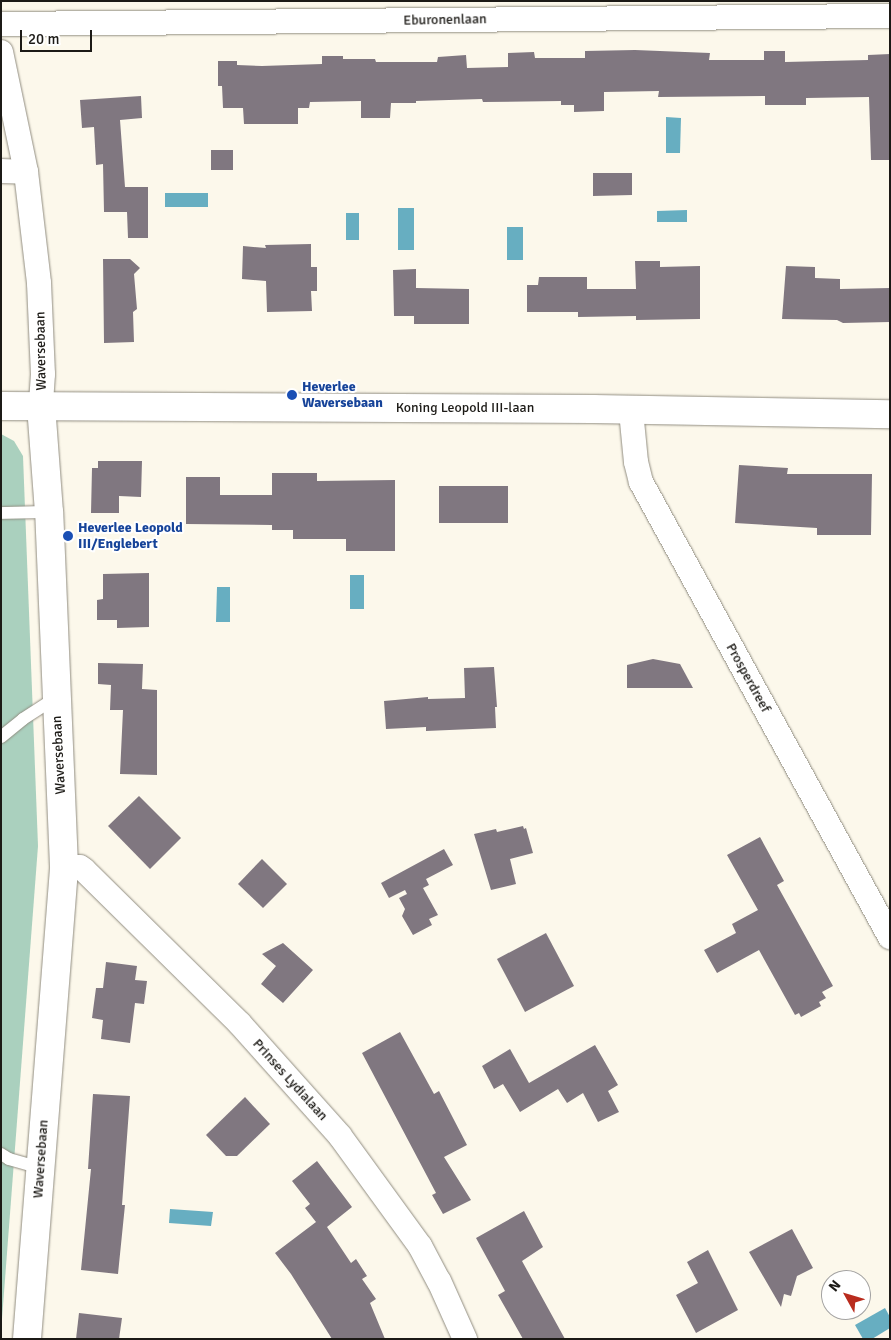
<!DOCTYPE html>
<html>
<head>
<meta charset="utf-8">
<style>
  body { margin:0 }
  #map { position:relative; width:891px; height:1340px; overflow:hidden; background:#fcf8eb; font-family:Signika,sans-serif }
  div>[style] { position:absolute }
  .green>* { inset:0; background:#aad0be }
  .water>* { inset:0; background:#67aec1 }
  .building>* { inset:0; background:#807780 }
  .roads { filter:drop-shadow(0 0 1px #918d81) drop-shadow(0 0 1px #918d81) }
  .service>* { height:12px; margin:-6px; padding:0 6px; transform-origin:6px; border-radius:6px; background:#fff }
  .minor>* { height:24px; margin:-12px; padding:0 12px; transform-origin:12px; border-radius:12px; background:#fff }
  .tertiary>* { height:28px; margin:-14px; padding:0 14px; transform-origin:14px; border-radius:14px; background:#fff }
  .dots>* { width:14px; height:14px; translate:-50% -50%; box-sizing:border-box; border:2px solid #fff; border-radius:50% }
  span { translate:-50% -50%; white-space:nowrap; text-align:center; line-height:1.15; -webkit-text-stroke:4px #fff; paint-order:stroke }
  .street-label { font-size:14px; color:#1c1a16 }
  .transit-label { font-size:14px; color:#164399; font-weight:700 }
  .left { translate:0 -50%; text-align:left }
  .frame { position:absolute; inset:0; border:2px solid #1c1a16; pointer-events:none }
  .north { position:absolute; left:821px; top:1270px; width:50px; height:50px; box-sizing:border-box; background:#fff; border:1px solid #a4a3a2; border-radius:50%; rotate:309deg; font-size:14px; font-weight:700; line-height:20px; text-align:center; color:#1c1a16 }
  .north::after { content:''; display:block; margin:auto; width:18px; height:22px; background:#b92c1e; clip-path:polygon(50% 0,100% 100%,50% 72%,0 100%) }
  .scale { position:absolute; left:20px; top:30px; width:72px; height:22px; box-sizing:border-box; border:2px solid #1c1a16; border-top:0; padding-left:6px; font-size:15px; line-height:18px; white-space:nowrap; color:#1c1a16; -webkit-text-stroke:4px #fff; paint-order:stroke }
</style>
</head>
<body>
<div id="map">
  <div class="green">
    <div style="clip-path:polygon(1px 434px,14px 441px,23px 456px,38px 846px,1px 1332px)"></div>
  </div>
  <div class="water">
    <div style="clip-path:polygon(666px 117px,681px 118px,680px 153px,666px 153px)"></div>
    <div style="clip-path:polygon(165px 193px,208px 193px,208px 207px,165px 207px)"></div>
    <div style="clip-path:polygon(398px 208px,414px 208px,414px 250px,398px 250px)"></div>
    <div style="clip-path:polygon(687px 210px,687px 222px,657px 222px,657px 211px)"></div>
    <div style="clip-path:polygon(346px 213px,359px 213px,359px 240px,346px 240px)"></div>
    <div style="clip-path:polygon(507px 227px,523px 227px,523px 260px,507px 260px)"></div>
    <div style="clip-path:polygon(350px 575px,364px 575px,364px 609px,350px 609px)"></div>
    <div style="clip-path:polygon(217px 587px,230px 587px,230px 622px,216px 622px)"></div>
    <div style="clip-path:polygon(170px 1209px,213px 1212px,211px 1226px,169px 1223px)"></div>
    <div style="clip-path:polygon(885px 1308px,890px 1317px,890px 1328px,872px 1339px,863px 1339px,855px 1325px)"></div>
  </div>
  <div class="building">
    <div style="clip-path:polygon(635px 50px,710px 53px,709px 60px,764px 60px,764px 51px,785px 51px,785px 62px,868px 60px,868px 55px,890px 54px,890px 160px,871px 160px,869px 97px,806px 98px,806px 105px,765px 105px,765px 96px,658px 97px,659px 91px,604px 92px,604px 111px,574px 112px,574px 105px,561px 105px,561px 101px,483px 102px,482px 99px,416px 101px,416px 103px,391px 103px,390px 118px,361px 118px,361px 101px,310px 102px,309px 108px,298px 108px,298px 124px,244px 124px,243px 108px,223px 108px,222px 86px,218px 86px,218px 61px,237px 61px,237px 65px,262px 66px,322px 64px,322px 56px,343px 56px,343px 59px,375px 59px,376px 62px,437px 62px,438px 57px,466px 55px,467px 68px,508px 67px,508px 53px,534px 52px,535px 58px,585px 58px,585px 51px)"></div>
    <div style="clip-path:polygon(141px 96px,142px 118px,120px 120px,125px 187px,148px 187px,148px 238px,128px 238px,127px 212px,104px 212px,103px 164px,96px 165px,94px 127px,82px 128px,80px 100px)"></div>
    <div style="clip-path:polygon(211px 150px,233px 150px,233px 170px,211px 170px)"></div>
    <div style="clip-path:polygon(593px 173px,632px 173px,632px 195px,593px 196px)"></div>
    <div style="clip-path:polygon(311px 244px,311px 267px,317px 267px,317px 291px,311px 291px,312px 311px,267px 312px,266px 281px,242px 279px,243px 246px,266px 248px,265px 245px)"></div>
    <div style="clip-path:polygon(103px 259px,130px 259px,140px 268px,134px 274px,137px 309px,133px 312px,134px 342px,104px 343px)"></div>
    <div style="clip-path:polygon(635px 261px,660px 261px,660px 267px,700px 266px,700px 319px,636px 320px,636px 316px,578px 317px,578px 312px,527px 312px,527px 285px,538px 285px,539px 277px,587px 277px,587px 289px,636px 289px)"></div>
    <div style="clip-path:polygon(786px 266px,815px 267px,815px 278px,840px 279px,840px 289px,890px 288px,890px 322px,843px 323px,837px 320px,782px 319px)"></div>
    <div style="clip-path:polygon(416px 269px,416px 288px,469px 289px,469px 324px,414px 324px,414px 316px,394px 316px,393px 270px)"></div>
    <div style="clip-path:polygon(98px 461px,142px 461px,141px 497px,119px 496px,119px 513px,91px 513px,92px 468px,98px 468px)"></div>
    <div style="clip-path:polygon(739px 465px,788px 468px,787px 474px,872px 474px,871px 535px,817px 535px,817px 528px,735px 523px)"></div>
    <div style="clip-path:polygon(272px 473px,317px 473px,317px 481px,395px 480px,395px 551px,346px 551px,346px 539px,293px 539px,293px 530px,272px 530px,272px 525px,186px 524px,186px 477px,220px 477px,220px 495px,272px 495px)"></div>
    <div style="clip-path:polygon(439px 486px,508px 486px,508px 523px,439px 523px)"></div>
    <div style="clip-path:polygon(149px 573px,149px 627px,117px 628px,117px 620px,97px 620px,97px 600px,103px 599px,103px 574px)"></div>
    <div style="clip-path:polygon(653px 659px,680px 664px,693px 688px,627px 688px,627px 665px)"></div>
    <div style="clip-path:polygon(98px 663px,143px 664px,142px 689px,157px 690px,157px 775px,120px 774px,123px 710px,110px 710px,111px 685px,98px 684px)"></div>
    <div style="clip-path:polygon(494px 667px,497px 707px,495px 707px,496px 728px,426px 731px,426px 727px,386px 729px,384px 701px,428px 697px,428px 699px,465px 698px,464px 668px)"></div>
    <div style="clip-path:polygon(139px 796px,181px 838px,150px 869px,108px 826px)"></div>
    <div style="clip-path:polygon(523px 826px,524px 829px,526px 828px,533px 853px,510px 859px,516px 884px,491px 890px,474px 834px,496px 829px,497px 832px)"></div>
    <div style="clip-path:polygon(760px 837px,784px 881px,777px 885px,833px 986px,822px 992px,826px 998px,819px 1002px,821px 1006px,801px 1017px,799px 1013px,795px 1015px,759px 950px,717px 973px,704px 950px,736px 933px,732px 924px,758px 910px,727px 855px)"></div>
    <div style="clip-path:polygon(444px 849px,453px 865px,426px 879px,429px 885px,423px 888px,438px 915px,429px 919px,432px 925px,413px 935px,402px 916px,405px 909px,399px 898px,407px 894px,405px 890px,389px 898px,381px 883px)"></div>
    <div style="clip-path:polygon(262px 859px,287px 884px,263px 908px,238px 884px)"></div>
    <div style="clip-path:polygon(546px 933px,574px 986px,525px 1012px,497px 959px)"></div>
    <div style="clip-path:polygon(283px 943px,313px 970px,283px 1003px,261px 984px,276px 966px,262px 954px)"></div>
    <div style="clip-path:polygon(106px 962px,137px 966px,135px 980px,147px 981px,144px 1004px,135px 1003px,130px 1043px,101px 1039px,103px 1020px,92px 1018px,96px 988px,103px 988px)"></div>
    <div style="clip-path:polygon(400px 1032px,434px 1094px,439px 1091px,467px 1145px,444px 1157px,471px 1200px,443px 1214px,432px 1195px,436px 1193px,362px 1053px)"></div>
    <div style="clip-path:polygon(595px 1045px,618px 1085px,608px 1091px,619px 1112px,598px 1122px,583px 1093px,567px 1103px,558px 1089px,520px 1112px,503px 1084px,494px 1089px,482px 1066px,510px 1049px,529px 1083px)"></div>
    <div style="clip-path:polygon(93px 1094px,130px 1096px,122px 1205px,125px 1205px,118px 1274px,81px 1270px,91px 1169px,88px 1169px)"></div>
    <div style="clip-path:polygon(245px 1097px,270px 1124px,237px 1156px,226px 1156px,206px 1135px)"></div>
    <div style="clip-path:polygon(317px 1161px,352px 1207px,327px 1227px,351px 1263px,356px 1259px,367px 1276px,362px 1279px,376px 1299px,370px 1303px,385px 1339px,332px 1339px,291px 1274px,275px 1253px,316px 1222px,305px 1208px,310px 1204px,292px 1181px)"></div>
    <div style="clip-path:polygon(524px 1211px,543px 1247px,522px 1261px,565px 1339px,523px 1339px,498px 1295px,505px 1291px,476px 1238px)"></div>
    <div style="clip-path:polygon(792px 1229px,813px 1268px,797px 1276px,791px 1296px,784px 1294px,781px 1307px,749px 1252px)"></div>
    <div style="clip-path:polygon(708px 1250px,738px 1310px,696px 1333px,676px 1295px,698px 1283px,687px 1262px)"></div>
    <div style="clip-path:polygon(79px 1313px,122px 1318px,119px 1339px,76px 1339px)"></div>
  </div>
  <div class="roads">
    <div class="service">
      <div style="left:1px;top:513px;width:48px;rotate:-1.2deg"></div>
      <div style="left:1px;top:737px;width:28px;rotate:-39deg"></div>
      <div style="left:23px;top:719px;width:40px;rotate:-32.9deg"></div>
      <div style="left:1px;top:1154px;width:9px;rotate:32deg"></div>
      <div style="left:9px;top:1159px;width:32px;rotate:16deg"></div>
    </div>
    <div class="minor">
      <div style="left:1px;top:24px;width:889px;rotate:-0.52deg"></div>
      <div style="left:1px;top:52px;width:123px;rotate:78.2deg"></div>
      <div style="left:26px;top:172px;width:112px;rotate:83.3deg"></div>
      <div style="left:39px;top:283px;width:91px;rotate:87.5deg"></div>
      <div style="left:43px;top:374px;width:32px;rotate:94deg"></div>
      <div style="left:1px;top:171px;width:25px;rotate:2deg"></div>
      <div style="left:631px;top:411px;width:51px;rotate:84.4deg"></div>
      <div style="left:636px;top:462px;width:21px;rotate:76deg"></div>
      <div style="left:641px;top:482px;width:519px;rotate:61.31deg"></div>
      <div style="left:64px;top:866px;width:16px;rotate:4deg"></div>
      <div style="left:80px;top:867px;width:5px;rotate:37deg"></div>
      <div style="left:84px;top:870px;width:219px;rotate:44.6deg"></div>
      <div style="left:240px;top:1024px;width:150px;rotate:48.2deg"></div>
      <div style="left:340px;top:1136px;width:136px;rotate:54deg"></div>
      <div style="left:420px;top:1246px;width:40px;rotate:62deg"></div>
      <div style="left:439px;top:1281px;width:64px;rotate:65.9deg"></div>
    </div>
    <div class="tertiary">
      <div style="left:1px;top:406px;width:592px;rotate:0.29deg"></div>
      <div style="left:593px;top:409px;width:297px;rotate:1deg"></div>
      <div style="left:27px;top:1339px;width:474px;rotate:-85.5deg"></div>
      <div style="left:64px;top:866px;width:354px;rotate:-92.4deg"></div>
      <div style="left:49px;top:512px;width:106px;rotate:-94.3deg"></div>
    </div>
  </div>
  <div class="dots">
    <div style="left:292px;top:395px;background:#1a4fb4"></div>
    <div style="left:68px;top:536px;background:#1a4fb4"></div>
  </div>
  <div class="street-label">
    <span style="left:445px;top:20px;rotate:-1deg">Eburonenlaan</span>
    <span style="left:41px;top:351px;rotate:-91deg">Waversebaan</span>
    <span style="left:465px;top:408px">Koning Leopold III-laan</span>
    <span style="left:748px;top:678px;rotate:61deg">Prosperdreef</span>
    <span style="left:59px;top:755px;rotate:-93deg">Waversebaan</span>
    <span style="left:290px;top:1080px;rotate:48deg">Prinses Lydialaan</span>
    <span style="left:41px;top:1159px;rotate:-86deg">Waversebaan</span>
  </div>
  <div class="transit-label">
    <span class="left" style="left:302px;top:395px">Heverlee<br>Waversebaan</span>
    <span class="left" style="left:78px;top:536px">Heverlee Leopold<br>III/Englebert</span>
  </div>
  <div class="frame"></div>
  <div class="north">N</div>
  <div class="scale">20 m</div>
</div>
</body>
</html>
